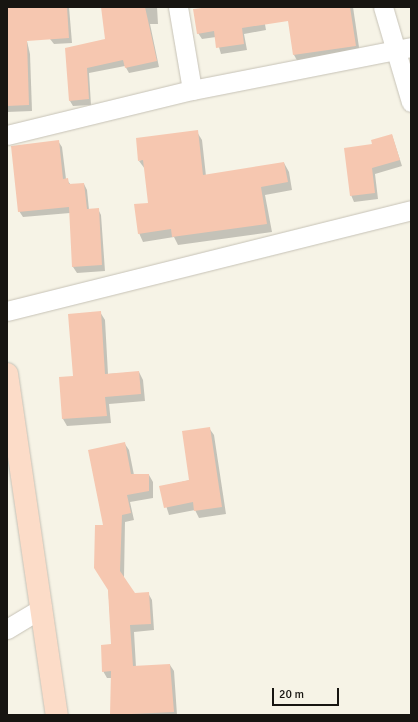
<!DOCTYPE html>
<html>
<head>
<meta charset="utf-8">
<style>
  body { margin:0 }
  #map { position:relative; width:418px; height:722px; overflow:hidden; background:#f6f3e6; font-family:Signika,sans-serif }
  div>[style] { position:absolute }
  .shadow>* { inset:0; background:#0003 }
  .building>* { inset:0; background:#f6c7b0 }
  .roads { filter:drop-shadow(0 0 1px #c6c2b6) drop-shadow(0 0 1px #c6c2b6) }
  .street>* { height:19px; margin:-9.5px; padding:0 9.5px; transform-origin:9.5px; border-radius:9.5px; background:#fff }
  .secondary>* { height:22px; margin:-11px; padding:0 11px; transform-origin:11px; border-radius:11px; background:#fcdcc8 }
  span { translate:-50% -50%; white-space:nowrap; text-align:center; line-height:1.15; -webkit-text-stroke:3px #f6f3e6; paint-order:stroke }
  .frame { position:absolute; inset:0; border:8px solid #171511; pointer-events:none }
  .scale { position:absolute; left:272px; top:688px; width:67px; height:18px; box-sizing:border-box; border:2px solid #171511; border-top:0; padding-left:5px; font-size:12px; line-height:14px; white-space:nowrap; color:#171511; -webkit-text-stroke:3px #f6f3e6; paint-order:stroke }
</style>
</head>
<body>
<div id="map">
  <div class="shadow">
    <div style="clip-path:polygon(7px 7px,19px 7px,30px 54px,32px 111px,7px 112px)"></div>
    <div style="clip-path:polygon(48px 7px,69px 7px,72px 43px,54px 44px,50px 39px)"></div>
    <div style="clip-path:polygon(102px 7px,157px 7px,158px 24px,150px 24px,159px 67px,129px 73px,125px 66px,89px 73px,91px 105px,73px 106px,70px 101px,66px 49px,106px 40px)"></div>
    <div style="clip-path:polygon(217px 7px,262px 7px,266px 30px,244px 34px,247px 50px,221px 54px,216px 37px,202px 39px,198px 33px)"></div>
    <div style="clip-path:polygon(287px 7px,353px 7px,360px 54px,299px 64px,294px 55px)"></div>
    <div style="clip-path:polygon(197px 132px,202px 140px,206px 176px,284px 163px,289px 172px,292px 190px,265px 195px,272px 232px,178px 245px,174px 237px,143px 242px,139px 233px,149px 204px,145px 169px,139px 161px)"></div>
    <div style="clip-path:polygon(392px 135px,402px 166px,375px 174px,378px 199px,354px 202px,351px 195px,373px 145px)"></div>
    <div style="clip-path:polygon(58px 141px,62px 147px,66px 179px,71px 185px,84px 184px,87px 190px,89px 210px,98px 209px,101px 215px,105px 271px,77px 273px,73px 267px,70px 213px,23px 217px,19px 211px)"></div>
    <div style="clip-path:polygon(100px 312px,105px 320px,108px 374px,139px 372px,143px 380px,145px 401px,109px 404px,111px 423px,67px 426px,63px 419px,74px 377px)"></div>
    <div style="clip-path:polygon(209px 428px,214px 435px,226px 514px,199px 518px,195px 510px,169px 515px,160px 487px,190px 480px)"></div>
    <div style="clip-path:polygon(125px 444px,129px 450px,134px 475px,149px 475px,153px 482px,153px 498px,130px 502px,134px 520px,125px 522px,124px 578px,134px 594px,148px 593px,152px 600px,154px 630px,134px 632px,136px 667px,170px 665px,174px 671px,177px 715px,111px 715px,112px 678px,107px 678px,103px 671px,112px 645px,104px 526px)"></div>
  </div>
  <div class="building">
    <div style="clip-path:polygon(7px 7px,67px 7px,69px 38px,27px 41px,29px 105px,7px 106px)"></div>
    <div style="clip-path:polygon(101px 7px,145px 7px,157px 61px,125px 68px,123px 60px,87px 68px,89px 99px,69px 101px,65px 48px,105px 39px)"></div>
    <div style="clip-path:polygon(210px 7px,350px 7px,356px 46px,293px 55px,288px 21px,242px 28px,244px 44px,216px 48px,214px 31px,197px 34px,193px 9px)"></div>
    <div style="clip-path:polygon(198px 130px,203px 175px,284px 162px,288px 182px,261px 187px,267px 224px,172px 237px,171px 229px,138px 234px,134px 204px,148px 203px,143px 160px,138px 161px,136px 138px)"></div>
    <div style="clip-path:polygon(392px 134px,400px 160px,372px 168px,375px 193px,350px 196px,344px 148px,372px 144px,371px 140px)"></div>
    <div style="clip-path:polygon(59px 140px,63px 179px,68px 178px,69px 184px,84px 183px,87px 209px,99px 208px,102px 265px,72px 267px,69px 207px,18px 212px,11px 146px)"></div>
    <div style="clip-path:polygon(101px 311px,105px 374px,139px 371px,141px 394px,105px 397px,107px 416px,62px 419px,59px 377px,73px 376px,68px 314px)"></div>
    <div style="clip-path:polygon(210px 427px,222px 507px,194px 511px,193px 502px,164px 508px,159px 486px,189px 480px,182px 431px)"></div>
    <div style="clip-path:polygon(125px 442px,131px 474px,149px 474px,149px 491px,127px 495px,131px 513px,122px 515px,120px 571px,135px 593px,149px 592px,151px 624px,130px 625px,133px 666px,170px 664px,174px 712px,110px 715px,111px 671px,102px 672px,101px 645px,111px 644px,108px 590px,94px 568px,95px 525px,103px 525px,88px 450px)"></div>
  </div>
  <div class="roads">
    <div class="street">
      <div style="left:178px;top:7px;width:84px;rotate:80.4deg"></div>
      <div style="left:383px;top:7px;width:99px;rotate:73.6deg"></div>
      <div style="left:7px;top:135px;width:190px;rotate:-13.7deg"></div>
      <div style="left:192px;top:90px;width:223px;rotate:-11.1deg"></div>
      <div style="left:7px;top:311px;width:416px;rotate:-14deg"></div>
      <div style="left:7px;top:629px;width:41px;rotate:-31deg"></div>
    </div>
    <div class="secondary">
      <div style="left:7px;top:374px;width:345px;rotate:81.7deg"></div>
    </div>
  </div>
  <div class="frame"></div>
  <div class="scale">20 m</div>
</div>
</body>
</html>
